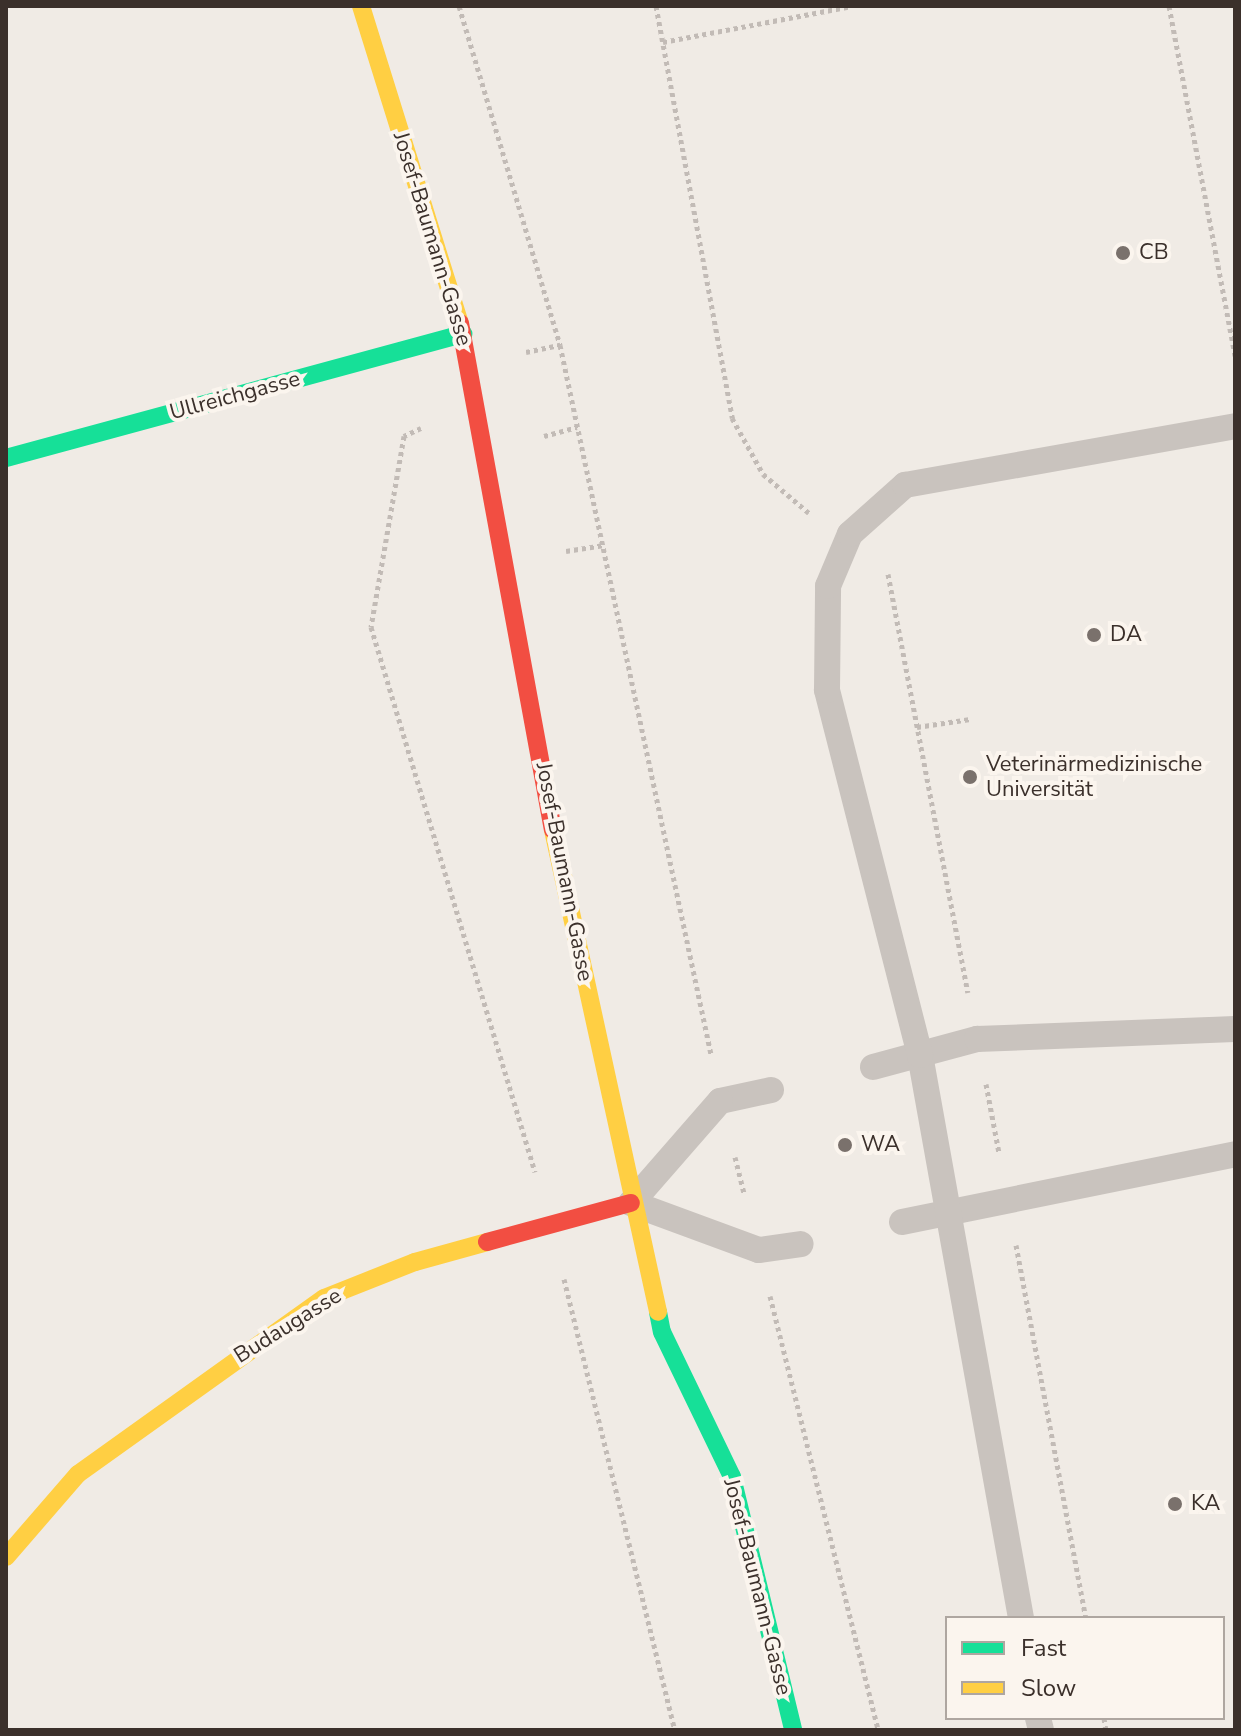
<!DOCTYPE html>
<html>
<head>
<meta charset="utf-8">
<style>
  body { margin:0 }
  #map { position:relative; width:1241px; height:1736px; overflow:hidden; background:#f0ebe5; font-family:"Nunito Sans",sans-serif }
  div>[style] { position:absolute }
  .path>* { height:5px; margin-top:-2.5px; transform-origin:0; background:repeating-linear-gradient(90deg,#c2bbb6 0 4px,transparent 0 8px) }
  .lane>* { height:26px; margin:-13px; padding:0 13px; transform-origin:13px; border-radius:13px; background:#c9c3be }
  .fast>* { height:18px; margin:-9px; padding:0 9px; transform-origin:9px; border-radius:9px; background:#16e098 }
  .slow>* { height:18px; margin:-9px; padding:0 9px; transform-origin:9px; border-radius:9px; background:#ffcf43 }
  .jam>* { height:18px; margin:-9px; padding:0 9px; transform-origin:9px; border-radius:9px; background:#f24e42 }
  .dots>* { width:22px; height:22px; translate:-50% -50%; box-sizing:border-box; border:4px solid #fbf5ee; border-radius:50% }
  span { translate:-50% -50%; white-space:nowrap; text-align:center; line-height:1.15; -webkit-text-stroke:8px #fbf5ee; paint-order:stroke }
  .street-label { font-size:22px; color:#3b302b }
  .poi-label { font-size:22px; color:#3b302b }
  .left { translate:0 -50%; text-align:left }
  .frame { position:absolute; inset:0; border:8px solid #3b302b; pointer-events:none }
  .legend { position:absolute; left:945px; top:1616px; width:280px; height:104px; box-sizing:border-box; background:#fbf5ee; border:2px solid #aea6a0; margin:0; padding:10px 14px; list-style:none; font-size:24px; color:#3b302b }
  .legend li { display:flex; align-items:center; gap:16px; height:40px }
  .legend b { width:40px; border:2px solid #aea6a0 }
</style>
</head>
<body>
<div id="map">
  <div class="path">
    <div style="left:459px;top:6px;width:354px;rotate:73.4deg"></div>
    <div style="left:560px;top:345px;width:725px;rotate:77.98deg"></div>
    <div style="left:656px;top:6px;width:419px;rotate:79.5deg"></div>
    <div style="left:732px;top:418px;width:64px;rotate:61deg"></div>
    <div style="left:763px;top:474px;width:60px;rotate:40.3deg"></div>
    <div style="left:1169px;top:6px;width:356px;rotate:79.3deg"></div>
    <div style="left:663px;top:42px;width:191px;rotate:-10.8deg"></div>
    <div style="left:526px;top:352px;width:35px;rotate:-12deg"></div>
    <div style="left:421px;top:428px;width:19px;rotate:155deg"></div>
    <div style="left:404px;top:436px;width:194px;rotate:99.8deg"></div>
    <div style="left:371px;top:627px;width:569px;rotate:73.25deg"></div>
    <div style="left:544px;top:436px;width:34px;rotate:-15deg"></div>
    <div style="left:566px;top:551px;width:37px;rotate:-9deg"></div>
    <div style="left:888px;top:574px;width:426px;rotate:79.2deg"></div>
    <div style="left:917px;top:727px;width:54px;rotate:-8.6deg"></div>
    <div style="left:986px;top:1084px;width:70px;rotate:79.3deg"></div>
    <div style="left:735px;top:1157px;width:38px;rotate:76deg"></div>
    <div style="left:1016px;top:1245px;width:380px;rotate:79.4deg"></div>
    <div style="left:564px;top:1279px;width:464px;rotate:76.2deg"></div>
    <div style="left:770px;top:1296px;width:447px;rotate:76deg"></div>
    <div style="left:1104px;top:1718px;width:12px;rotate:81deg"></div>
  </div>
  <div class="lane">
    <div style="left:873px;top:1067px;width:108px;rotate:-15.1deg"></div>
    <div style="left:977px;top:1039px;width:258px;rotate:-2.2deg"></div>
    <div style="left:771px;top:1090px;width:52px;rotate:167.8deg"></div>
    <div style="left:720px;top:1101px;width:135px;rotate:131.1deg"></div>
    <div style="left:631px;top:1203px;width:136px;rotate:20.2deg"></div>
    <div style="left:759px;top:1250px;width:42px;rotate:-8.1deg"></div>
    <div style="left:902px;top:1222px;width:340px;rotate:-11.5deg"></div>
    <div style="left:1021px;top:1618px;width:572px;rotate:-100.17deg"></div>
    <div style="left:920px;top:1055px;width:377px;rotate:-104.3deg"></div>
    <div style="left:827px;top:690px;width:104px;rotate:-89.4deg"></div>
    <div style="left:828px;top:586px;width:56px;rotate:-67.1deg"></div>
    <div style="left:850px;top:534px;width:74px;rotate:-41.7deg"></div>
    <div style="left:905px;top:485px;width:335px;rotate:-10.1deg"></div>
    <div style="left:1038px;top:1718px;width:12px;rotate:76deg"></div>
  </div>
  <div class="fast">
    <div style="left:6px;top:458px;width:474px;rotate:-15.2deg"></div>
    <div style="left:658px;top:1312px;width:20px;rotate:79deg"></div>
    <div style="left:662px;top:1332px;width:161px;rotate:64.2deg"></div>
    <div style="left:732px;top:1477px;width:260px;rotate:76.4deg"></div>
  </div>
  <div class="slow">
    <div style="left:361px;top:6px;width:332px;rotate:72.7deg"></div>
    <div style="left:553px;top:830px;width:493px;rotate:77.7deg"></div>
    <div style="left:6px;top:1557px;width:110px;rotate:-49.1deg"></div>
    <div style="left:78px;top:1474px;width:302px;rotate:-35.6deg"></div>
    <div style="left:324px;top:1298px;width:98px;rotate:-21.6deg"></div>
    <div style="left:415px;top:1262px;width:75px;rotate:-15.5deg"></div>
  </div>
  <div class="jam">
    <div style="left:460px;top:323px;width:515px;rotate:79.61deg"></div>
    <div style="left:487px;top:1242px;width:149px;rotate:-15.2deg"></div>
  </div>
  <div class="dots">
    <div style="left:1123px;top:253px;background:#7a716c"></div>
    <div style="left:1094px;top:635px;background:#7a716c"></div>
    <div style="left:970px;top:777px;background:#7a716c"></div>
    <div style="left:845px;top:1145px;background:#7a716c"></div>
    <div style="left:1175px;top:1504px;background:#7a716c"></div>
  </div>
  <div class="street-label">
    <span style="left:432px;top:239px;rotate:73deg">Josef-Baumann-Gasse</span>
    <span style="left:235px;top:396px;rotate:-15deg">Ullreichgasse</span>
    <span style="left:564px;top:872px;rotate:79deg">Josef-Baumann-Gasse</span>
    <span style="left:288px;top:1326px;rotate:-32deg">Budaugasse</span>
    <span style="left:757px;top:1587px;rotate:76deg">Josef-Baumann-Gasse</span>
  </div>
  <div class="poi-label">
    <span class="left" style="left:1139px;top:253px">CB</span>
    <span class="left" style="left:1110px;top:635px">DA</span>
    <span class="left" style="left:986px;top:777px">Veterinärmedizinische<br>Universität</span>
    <span class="left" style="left:861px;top:1145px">WA</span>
    <span class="left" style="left:1191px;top:1504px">KA</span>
  </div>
  <div class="frame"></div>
  <ul class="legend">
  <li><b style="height:10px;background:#16e098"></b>Fast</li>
  <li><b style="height:10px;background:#ffcf43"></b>Slow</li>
  </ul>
</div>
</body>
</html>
